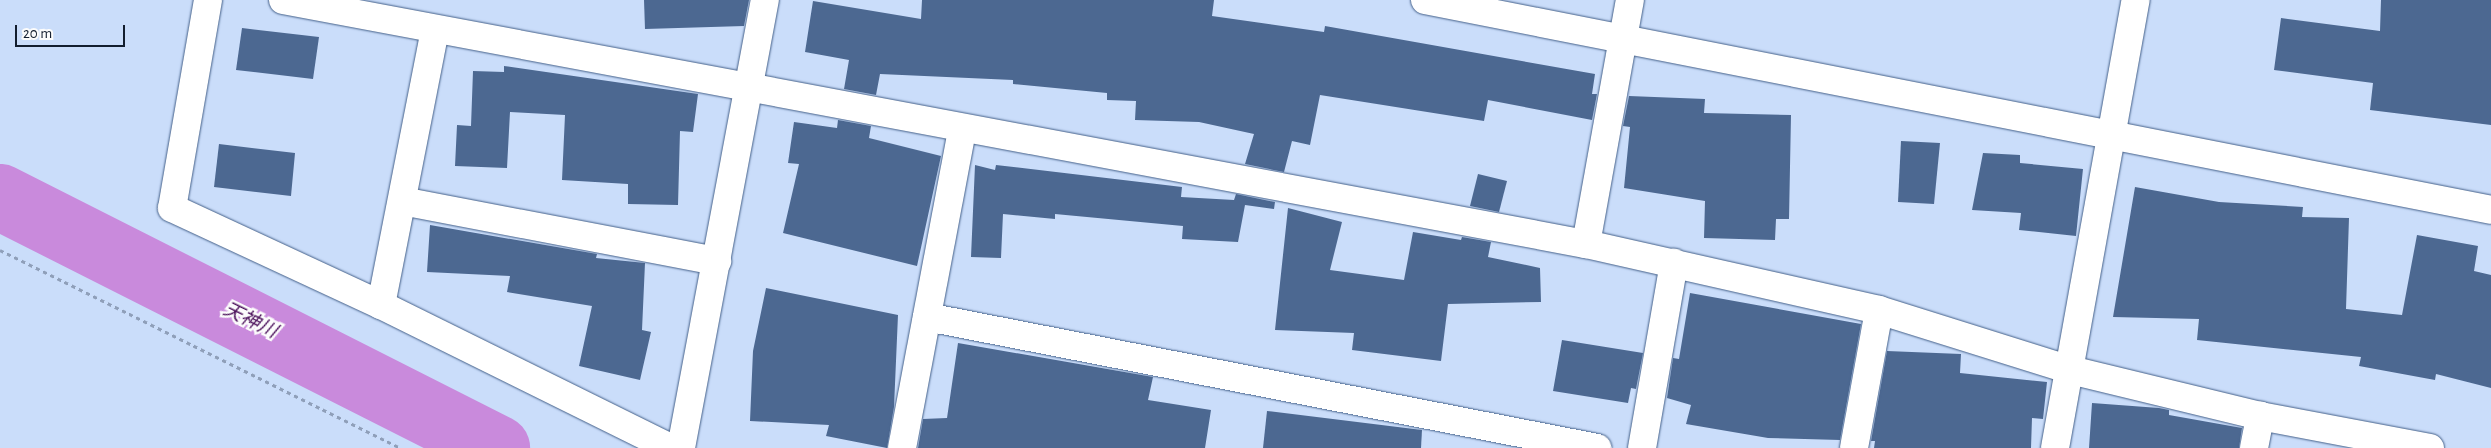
<!DOCTYPE html>
<html>
<head>
<meta charset="utf-8">
<style>
  body { margin:0 }
  #map { position:relative; width:2491px; height:448px; overflow:hidden; background:#caddfa; font-family:"Alegreya Sans","Noto Sans JP",sans-serif }
  div>[style] { position:absolute }
  .river>* { height:66px; margin:-33px; padding:0 33px; transform-origin:33px; border-radius:33px; background:#c98adc }
  .building>* { inset:0; background:#4c6891 }
  .path>* { height:3px; margin-top:-1.5px; transform-origin:0; background:repeating-linear-gradient(90deg,#8f9fb9 0 4px,transparent 0 8px) }
  .roads { filter:drop-shadow(0 0 1px #446089) drop-shadow(0 0 1px #446089) }
  .minor>* { height:28px; margin:-14px; padding:0 14px; transform-origin:14px; border-radius:14px; background:#fff }
  span { translate:-50% -50%; white-space:nowrap; text-align:center; line-height:1.15; -webkit-text-stroke:5px #fcfcfc; paint-order:stroke }
  .water-label { font-size:19px; color:#4d135d; font-style:italic }
  .scale { position:absolute; left:15px; top:25px; width:110px; height:22px; box-sizing:border-box; border:2px solid #121d2e; border-top:0; padding-left:6px; font-size:15px; line-height:18px; white-space:nowrap; color:#121d2e; -webkit-text-stroke:4px #fcfcfc; paint-order:stroke }
</style>
</head>
<body>
<div id="map">
  <div class="river">
    <div style="left:0;top:197px;width:557px;rotate:26.8deg"></div>
  </div>
  <div class="building">
    <div style="clip-path:polygon(644px 0,749px 0,744px 26px,645px 29px)"></div>
    <div style="clip-path:polygon(922px 0,1214px 0,1212px 16px,1324px 32px,1325px 26px,1595px 74px,1592px 94px,1597px 94px,1592px 120px,1488px 100px,1484px 121px,1320px 95px,1310px 145px,1292px 141px,1284px 172px,1245px 164px,1254px 134px,1199px 122px,1135px 120px,1136px 101px,1107px 100px,1107px 93px,1013px 84px,1013px 80px,880px 74px,876px 95px,844px 89px,849px 60px,805px 52px,813px 1px,921px 19px)"></div>
    <div style="clip-path:polygon(2381px 0,2491px 0,2491px 125px,2370px 110px,2373px 83px,2274px 70px,2281px 18px,2380px 31px)"></div>
    <div style="clip-path:polygon(242px 28px,319px 37px,313px 79px,236px 70px)"></div>
    <div style="clip-path:polygon(504px 66px,698px 94px,693px 132px,680px 131px,678px 205px,628px 204px,628px 184px,562px 180px,565px 115px,510px 112px,507px 168px,455px 166px,457px 125px,471px 126px,473px 71px,504px 72px)"></div>
    <div style="clip-path:polygon(1629px 96px,1705px 99px,1704px 113px,1791px 115px,1789px 219px,1776px 219px,1775px 240px,1704px 238px,1705px 201px,1624px 188px,1630px 127px,1623px 126px)"></div>
    <div style="clip-path:polygon(838px 120px,871px 126px,869px 138px,941px 156px,917px 266px,783px 233px,799px 164px,788px 163px,794px 122px,837px 128px)"></div>
    <div style="clip-path:polygon(1901px 141px,1940px 143px,1934px 204px,1898px 202px)"></div>
    <div style="clip-path:polygon(219px 144px,295px 153px,291px 196px,214px 187px)"></div>
    <div style="clip-path:polygon(1983px 153px,2020px 155px,2020px 163px,2083px 169px,2076px 236px,2019px 230px,2021px 213px,1972px 210px)"></div>
    <div style="clip-path:polygon(975px 165px,995px 170px,996px 165px,1182px 187px,1181px 197px,1234px 200px,1236px 194px,1275px 202px,1274px 209px,1245px 205px,1238px 242px,1182px 239px,1183px 226px,1055px 214px,1055px 219px,1003px 214px,1001px 258px,971px 257px)"></div>
    <div style="clip-path:polygon(1478px 174px,1507px 181px,1499px 212px,1470px 206px)"></div>
    <div style="clip-path:polygon(2135px 187px,2219px 202px,2303px 207px,2302px 217px,2349px 218px,2346px 309px,2402px 315px,2417px 235px,2478px 246px,2474px 271px,2491px 275px,2491px 388px,2436px 374px,2435px 380px,2359px 366px,2361px 357px,2197px 340px,2199px 319px,2113px 317px)"></div>
    <div style="clip-path:polygon(1288px 208px,1342px 222px,1330px 270px,1404px 280px,1413px 232px,1461px 240px,1462px 237px,1491px 242px,1488px 257px,1540px 268px,1541px 302px,1448px 304px,1441px 361px,1352px 350px,1354px 333px,1275px 330px)"></div>
    <div style="clip-path:polygon(430px 225px,597px 254px,596px 258px,645px 263px,642px 330px,651px 332px,640px 380px,579px 366px,592px 306px,507px 292px,510px 276px,427px 272px)"></div>
    <div style="clip-path:polygon(766px 288px,898px 315px,894px 407px,887px 448px,826px 436px,829px 425px,750px 421px,753px 351px)"></div>
    <div style="clip-path:polygon(1690px 293px,1861px 324px,1840px 440px,1768px 438px,1686px 424px,1691px 405px,1667px 398px,1673px 358px,1679px 359px)"></div>
    <div style="clip-path:polygon(1562px 340px,1643px 353px,1636px 389px,1631px 388px,1628px 403px,1553px 391px)"></div>
    <div style="clip-path:polygon(958px 343px,1153px 377px,1148px 400px,1211px 410px,1205px 448px,918px 448px,923px 419px,947px 418px)"></div>
    <div style="clip-path:polygon(1887px 351px,1961px 354px,1960px 373px,2047px 382px,2043px 419px,2032px 418px,2031px 448px,1874px 448px,1875px 441px,1871px 441px)"></div>
    <div style="clip-path:polygon(2092px 403px,2159px 408px,2169px 410px,2169px 415px,2242px 428px,2239px 448px,2089px 448px)"></div>
    <div style="clip-path:polygon(1267px 411px,1422px 430px,1421px 448px,1263px 448px)"></div>
  </div>
  <div class="path">
    <div style="left:0;top:250px;width:447px;rotate:26.3deg"></div>
  </div>
  <div class="roads">
    <div class="minor">
      <div style="left:208px;top:0;width:211px;rotate:99.8deg"></div>
      <div style="left:172px;top:208px;width:230px;rotate:24.9deg"></div>
      <div style="left:381px;top:305px;width:322px;rotate:26.3deg"></div>
      <div style="left:283px;top:0;width:1326px;rotate:10.61deg"></div>
      <div style="left:1586px;top:244px;width:300px;rotate:12.7deg"></div>
      <div style="left:1879px;top:310px;width:200px;rotate:17.4deg"></div>
      <div style="left:2070px;top:370px;width:195px;rotate:13.6deg"></div>
      <div style="left:2260px;top:416px;width:173px;rotate:10.7deg"></div>
      <div style="left:1425px;top:0;width:1086px;rotate:11.14deg"></div>
      <div style="left:402px;top:201px;width:321px;rotate:10.8deg"></div>
      <div style="left:1586px;top:244px;width:248px;rotate:-79.8deg"></div>
      <div style="left:381px;top:305px;width:279px;rotate:-78.9deg"></div>
      <div style="left:927px;top:317px;width:683px;rotate:11.06deg"></div>
      <div style="left:681px;top:448px;width:456px;rotate:-79.4deg"></div>
      <div style="left:902px;top:448px;width:325px;rotate:-79.3deg"></div>
      <div style="left:1642px;top:448px;width:188px;rotate:-80.2deg"></div>
      <div style="left:1854px;top:448px;width:140px;rotate:-79.7deg"></div>
      <div style="left:2055px;top:448px;width:455px;rotate:-79.8deg"></div>
      <div style="left:2254px;top:448px;width:33px;rotate:-79deg"></div>
    </div>
  </div>
  <div class="water-label">
    <span style="left:250px;top:321px;rotate:26deg">天神川</span>
  </div>
  <div class="scale">20 m</div>
</div>
</body>
</html>
